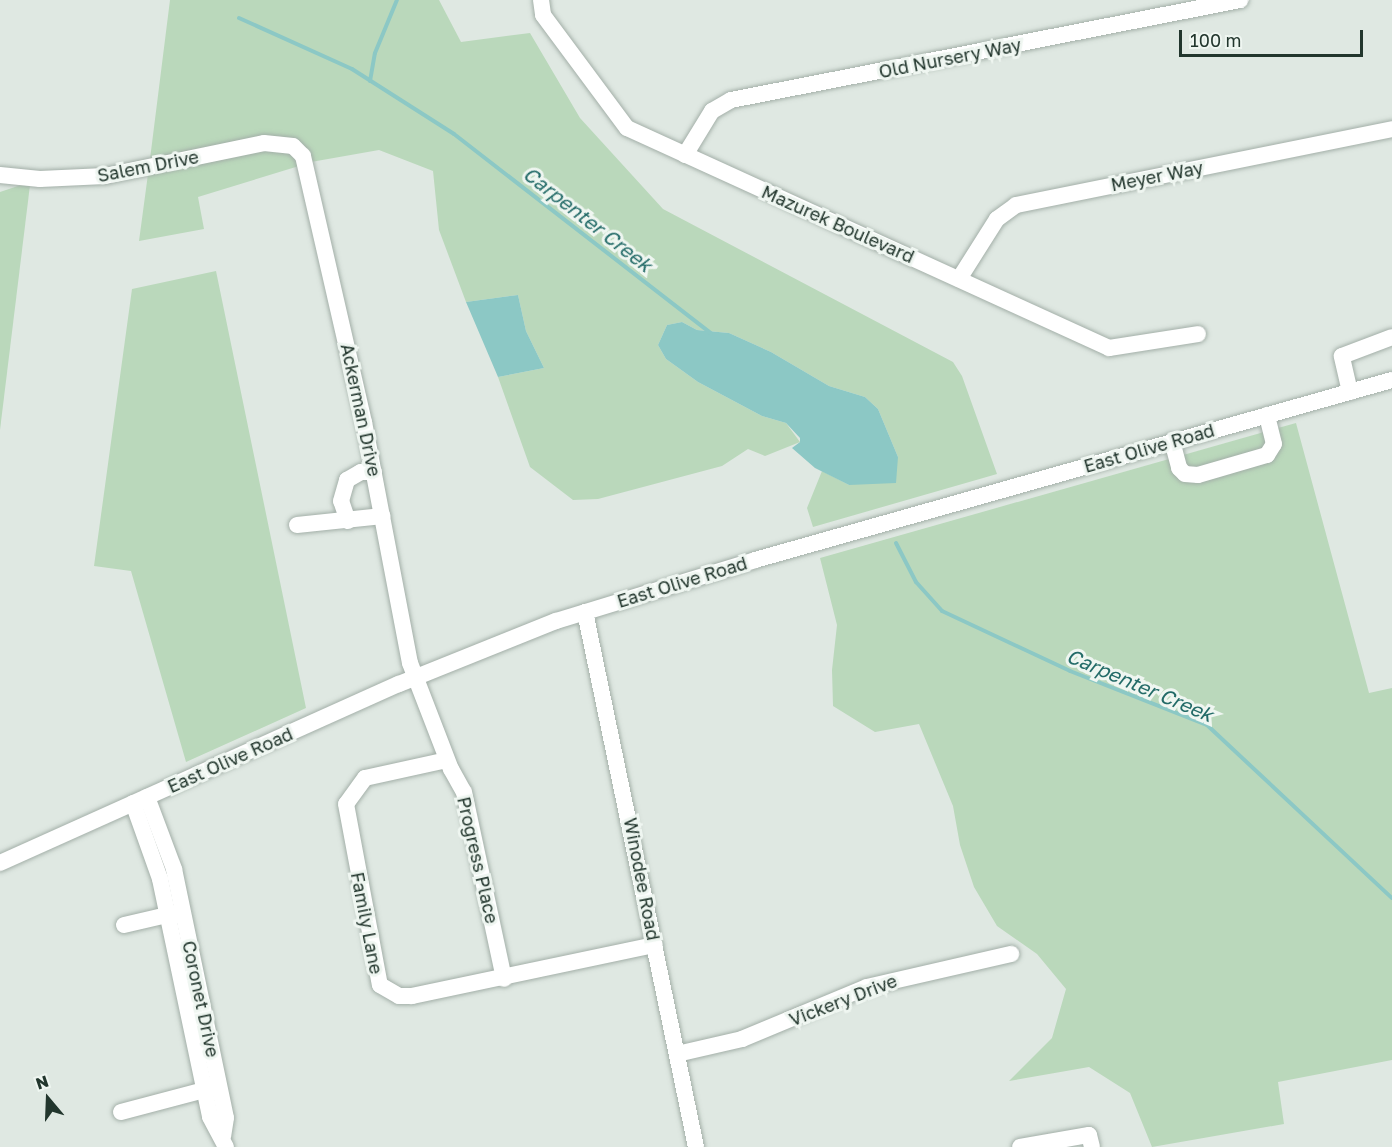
<!DOCTYPE html>
<html>
<head>
<meta charset="utf-8">
<style>
  body { margin:0 }
  #map { position:relative; width:1392px; height:1147px; overflow:hidden; background:#dfe8e2; font-family:"Golos Text",sans-serif }
  div>[style] { position:absolute }
  .green>* { inset:0; background:#bad8bb }
  .water>* { inset:0; background:#8cc8c5 }
  .stream>* { height:4px; margin:-2px; padding:0 2px; transform-origin:2px; border-radius:2px; background:#8cc8c5 }
  .roads { filter:drop-shadow(0 0 2px #a3afa8) drop-shadow(0 0 2px #a3afa8) }
  .minor>* { height:16px; margin:-8px; padding:0 8px; transform-origin:8px; border-radius:8px; background:#fff }
  span { translate:-50% -50%; white-space:nowrap; text-align:center; line-height:1.15; -webkit-text-stroke:6px #eff6f1; paint-order:stroke }
  .street-label { font-size:18px; color:#22362d }
  .water-label { font-size:20px; color:#236b68; font-style:italic }
  .north { position:absolute; left:18px; top:1069px; width:60px; height:60px; -webkit-text-stroke:4px #eff6f1; paint-order:stroke; rotate:341deg; font-size:16px; font-weight:700; line-height:24px; text-align:center; color:#22362d }
  .north::after { content:''; display:block; margin:auto; width:21px; height:27px; background:#22362d; clip-path:polygon(50% 0,100% 100%,50% 72%,0 100%) }
  .scale { position:absolute; left:1179px; top:30px; width:184px; height:27px; box-sizing:border-box; border:3px solid #22362d; border-top:0; padding-left:8px; font-size:18px; line-height:21px; white-space:nowrap; color:#22362d; -webkit-text-stroke:4px #eff6f1; paint-order:stroke }
</style>
</head>
<body>
<div id="map">
  <div class="green">
    <div style="clip-path:polygon(170px 0,439px 0,461px 42px,530px 33px,580px 118px,663px 209px,953px 362px,962px 376px,997px 474px,813px 527px,807px 508px,822px 471px,849px 485px,898px 457px,878px 409px,865px 397px,829px 386px,771px 352px,729px 333px,697px 330px,682px 322px,667px 325px,658px 345px,666px 359px,698px 382px,762px 416px,786px 423px,800px 442px,765px 456px,748px 449px,722px 466px,598px 499px,573px 500px,530px 467px,498px 377px,544px 368px,526px 331px,518px 295px,466px 302px,439px 230px,433px 171px,379px 150px,311px 162px,292px 139px,278px 136px,150px 159px)"></div>
    <div style="clip-path:polygon(265px 150px,291px 153px,299px 166px,198px 197px,204px 229px,139px 241px,148px 174px)"></div>
    <div style="clip-path:polygon(21px 185px,30px 185px,0 430px,0 192px)"></div>
    <div style="clip-path:polygon(216px 271px,306px 708px,186px 762px,131px 571px,94px 566px,132px 289px)"></div>
    <div style="clip-path:polygon(1296px 423px,1369px 693px,1392px 688px,1392px 1060px,1278px 1082px,1284px 1124px,1152px 1147px,1130px 1093px,1089px 1067px,1009px 1081px,1052px 1038px,1066px 989px,1037px 954px,997px 926px,974px 887px,960px 845px,953px 806px,919px 724px,875px 732px,833px 706px,832px 670px,837px 625px,820px 558px)"></div>
  </div>
  <div class="water">
    <div style="clip-path:polygon(518px 295px,526px 331px,544px 368px,498px 377px,466px 302px)"></div>
    <div style="clip-path:polygon(682px 322px,697px 330px,729px 333px,771px 352px,829px 386px,865px 397px,878px 409px,898px 457px,896px 483px,849px 485px,815px 468px,792px 448px,800px 442px,800px 438px,786px 423px,762px 416px,698px 382px,666px 359px,658px 345px,667px 325px)"></div>
  </div>
  <div class="stream">
    <div style="left:239px;top:18px;width:124px;rotate:24.3deg"></div>
    <div style="left:352px;top:69px;width:121px;rotate:32.5deg"></div>
    <div style="left:454px;top:134px;width:325px;rotate:37.8deg"></div>
    <div style="left:370px;top:81px;width:28px;rotate:-80deg"></div>
    <div style="left:375px;top:53px;width:57px;rotate:-67.5deg"></div>
    <div style="left:896px;top:543px;width:44px;rotate:62.9deg"></div>
    <div style="left:916px;top:582px;width:39px;rotate:48deg"></div>
    <div style="left:942px;top:611px;width:141px;rotate:25.1deg"></div>
    <div style="left:1070px;top:671px;width:147px;rotate:21.5deg"></div>
    <div style="left:1207px;top:725px;width:253px;rotate:43.1deg"></div>
  </div>
  <div class="roads">
    <div class="minor">
      <div style="left:541px;top:0;width:15px;rotate:82deg"></div>
      <div style="left:543px;top:15px;width:141px;rotate:53.4deg"></div>
      <div style="left:627px;top:128px;width:530px;rotate:24.53deg"></div>
      <div style="left:1109px;top:348px;width:90px;rotate:-8.9deg"></div>
      <div style="left:685px;top:155px;width:52px;rotate:-58.5deg"></div>
      <div style="left:712px;top:111px;width:22px;rotate:-30deg"></div>
      <div style="left:731px;top:100px;width:519px;rotate:-11.11deg"></div>
      <div style="left:0;top:175px;width:40px;rotate:5.7deg"></div>
      <div style="left:40px;top:179px;width:65px;rotate:-2.6deg"></div>
      <div style="left:105px;top:176px;width:162px;rotate:-11.7deg"></div>
      <div style="left:264px;top:143px;width:29px;rotate:6deg"></div>
      <div style="left:293px;top:146px;width:14px;rotate:45deg"></div>
      <div style="left:303px;top:156px;width:273px;rotate:77.1deg"></div>
      <div style="left:364px;top:422px;width:245px;rotate:79.2deg"></div>
      <div style="left:410px;top:663px;width:114px;rotate:68.9deg"></div>
      <div style="left:451px;top:769px;width:26px;rotate:61deg"></div>
      <div style="left:464px;top:792px;width:191px;rotate:77.9deg"></div>
      <div style="left:959px;top:279px;width:71px;rotate:-57.7deg"></div>
      <div style="left:997px;top:219px;width:24px;rotate:-36deg"></div>
      <div style="left:1016px;top:205px;width:384px;rotate:-11.4deg"></div>
      <div style="left:1350px;top:392px;width:37px;rotate:-103deg"></div>
      <div style="left:1342px;top:356px;width:53px;rotate:-20.8deg"></div>
      <div style="left:1172px;top:441px;width:28px;rotate:75deg"></div>
      <div style="left:1179px;top:468px;width:8px;rotate:45deg"></div>
      <div style="left:1185px;top:474px;width:13px;rotate:4deg"></div>
      <div style="left:1198px;top:475px;width:72px;rotate:-16.2deg"></div>
      <div style="left:1267px;top:455px;width:13px;rotate:-58deg"></div>
      <div style="left:1274px;top:444px;width:30px;rotate:-104deg"></div>
      <div style="left:348px;top:521px;width:21px;rotate:-109deg"></div>
      <div style="left:341px;top:501px;width:22px;rotate:-74deg"></div>
      <div style="left:347px;top:480px;width:16px;rotate:-30deg"></div>
      <div style="left:361px;top:472px;width:13px"></div>
      <div style="left:297px;top:525px;width:86px;rotate:-6deg"></div>
      <div style="left:585px;top:612px;width:546px;rotate:78.28deg"></div>
      <div style="left:447px;top:760px;width:84px;rotate:167.6deg"></div>
      <div style="left:365px;top:778px;width:32px;rotate:126deg"></div>
      <div style="left:346px;top:804px;width:184px;rotate:79.4deg"></div>
      <div style="left:380px;top:985px;width:22px;rotate:30deg"></div>
      <div style="left:399px;top:996px;width:13px"></div>
      <div style="left:412px;top:996px;width:248px;rotate:-11.9deg"></div>
      <div style="left:147px;top:797px;width:77px;rotate:69.4deg"></div>
      <div style="left:174px;top:869px;width:254px;rotate:78.2deg"></div>
      <div style="left:226px;top:1118px;width:18px;rotate:99deg"></div>
      <div style="left:133px;top:803px;width:81px;rotate:70.4deg"></div>
      <div style="left:160px;top:879px;width:243px;rotate:78.1deg"></div>
      <div style="left:210px;top:1117px;width:34px;rotate:62deg"></div>
      <div style="left:0;top:863px;width:437px;rotate:-24.2deg"></div>
      <div style="left:399px;top:684px;width:169px;rotate:-21.9deg"></div>
      <div style="left:556px;top:621px;width:208px;rotate:-17deg"></div>
      <div style="left:755px;top:560px;width:662px;rotate:-15.78deg"></div>
      <div style="left:124px;top:925px;width:53px;rotate:-13deg"></div>
      <div style="left:677px;top:1054px;width:67px;rotate:-13deg"></div>
      <div style="left:742px;top:1039px;width:135px;rotate:-22.6deg"></div>
      <div style="left:867px;top:987px;width:148px;rotate:-12.9deg"></div>
      <div style="left:121px;top:1112px;width:94px;rotate:-14.8deg"></div>
      <div style="left:1020px;top:1147px;width:70px;rotate:-9.9deg"></div>
      <div style="left:1089px;top:1135px;width:12px;rotate:76deg"></div>
    </div>
  </div>
  <div class="street-label">
    <span style="left:950px;top:58px;rotate:-11deg">Old Nursery Way</span>
    <span style="left:148px;top:166px;rotate:-11deg">Salem Drive</span>
    <span style="left:1157px;top:176px;rotate:-11deg">Meyer Way</span>
    <span style="left:838px;top:224px;rotate:24deg">Mazurek Boulevard</span>
    <span style="left:361px;top:410px;rotate:78deg">Ackerman Drive</span>
    <span style="left:1149px;top:448px;rotate:-16deg">East Olive Road</span>
    <span style="left:682px;top:582px;rotate:-17deg">East Olive Road</span>
    <span style="left:230px;top:760px;rotate:-24deg">East Olive Road</span>
    <span style="left:478px;top:860px;rotate:77deg">Progress Place</span>
    <span style="left:642px;top:879px;rotate:79deg">Winodee Road</span>
    <span style="left:367px;top:923px;rotate:79deg">Family Lane</span>
    <span style="left:201px;top:999px;rotate:78deg">Coronet Drive</span>
    <span style="left:843px;top:1000px;rotate:-21deg">Vickery Drive</span>
  </div>
  <div class="water-label">
    <span style="left:588px;top:219px;rotate:38deg">Carpenter Creek</span>
    <span style="left:1140px;top:685px;rotate:23deg">Carpenter Creek</span>
  </div>
  <div class="north">N</div>
  <div class="scale">100 m</div>
</div>
</body>
</html>
